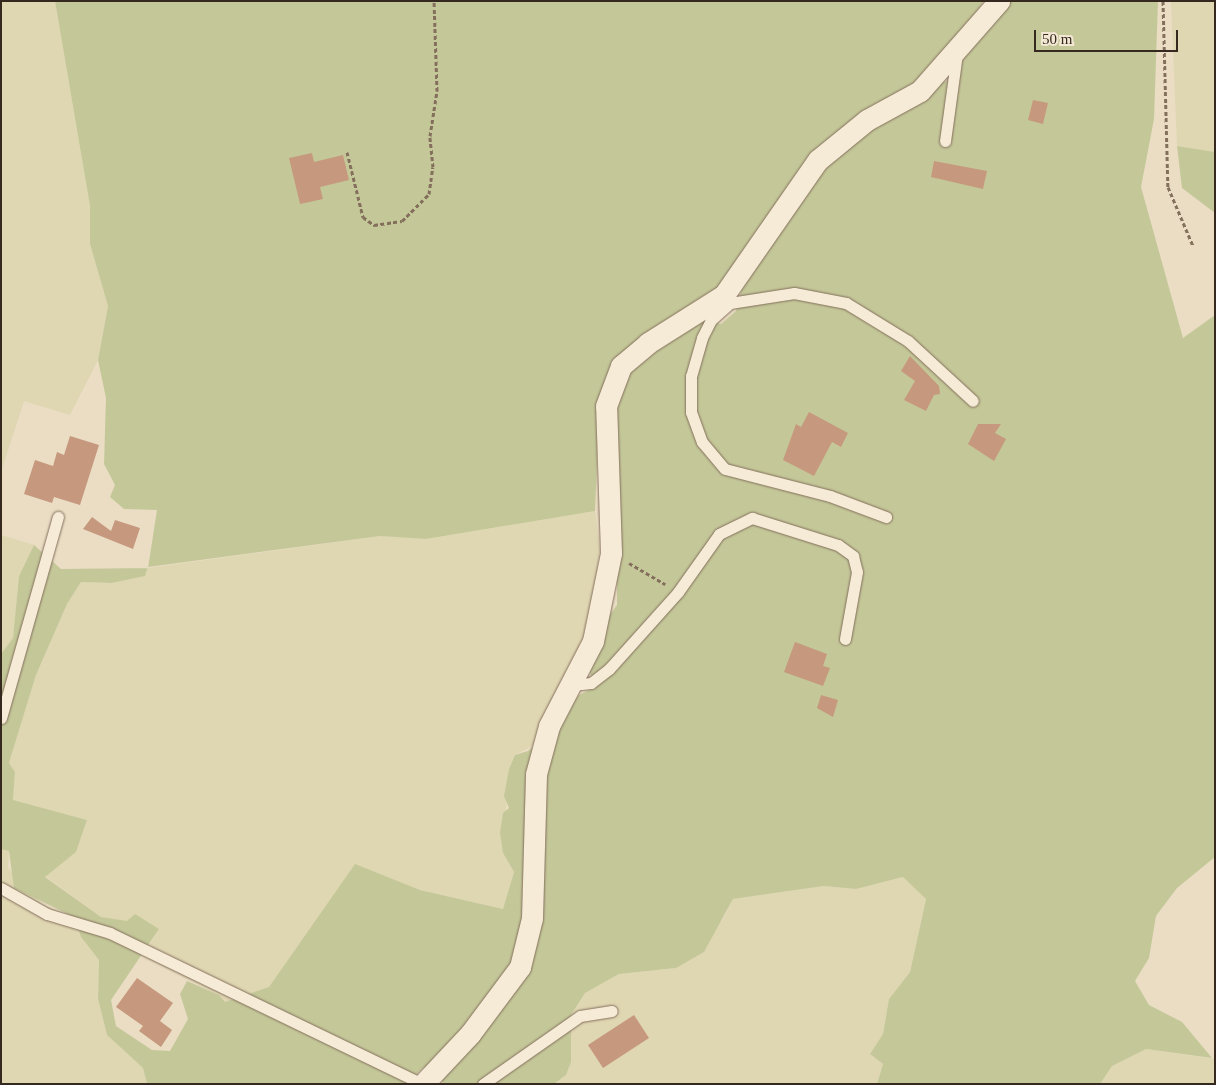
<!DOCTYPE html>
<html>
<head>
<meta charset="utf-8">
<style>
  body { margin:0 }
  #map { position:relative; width:1216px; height:1085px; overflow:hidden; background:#eaddc4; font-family:Georgia,serif }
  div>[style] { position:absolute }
  .farmland>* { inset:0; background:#dfd6b2 }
  .green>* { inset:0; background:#c4c899 }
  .building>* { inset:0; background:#c6987d }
  .path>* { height:3px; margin-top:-1.5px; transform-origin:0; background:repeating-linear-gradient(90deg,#846f5c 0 4px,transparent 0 6.5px) }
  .roads { filter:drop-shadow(0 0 1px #846f5c) drop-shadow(0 0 1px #846f5c) }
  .lane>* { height:11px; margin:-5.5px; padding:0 5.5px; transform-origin:5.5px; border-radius:5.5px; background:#f6ebd7 }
  .street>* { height:21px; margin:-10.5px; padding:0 10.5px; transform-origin:10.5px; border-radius:10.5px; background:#f6ebd7 }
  span { translate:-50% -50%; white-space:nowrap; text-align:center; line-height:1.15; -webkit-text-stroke:4px #f2e8d3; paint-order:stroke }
  .frame { position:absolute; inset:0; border:2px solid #35291f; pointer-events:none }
  .scale { position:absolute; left:1034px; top:30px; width:144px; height:22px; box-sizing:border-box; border:2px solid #35291f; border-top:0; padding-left:6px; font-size:15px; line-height:18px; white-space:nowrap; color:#35291f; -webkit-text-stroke:4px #f2e8d3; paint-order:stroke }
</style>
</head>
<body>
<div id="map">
  <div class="farmland">
    <div style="clip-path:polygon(1px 1px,55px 1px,90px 206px,90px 244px,108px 306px,98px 360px,70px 415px,24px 401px,1px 472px)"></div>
    <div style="clip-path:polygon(1171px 1px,1215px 1px,1215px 152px,1177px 146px)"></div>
    <div style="clip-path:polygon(595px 511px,600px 550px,587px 639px,534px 745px,515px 755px,509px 769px,503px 853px,514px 872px,503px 909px,420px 890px,355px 865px,269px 987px,225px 1003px,219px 995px,142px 956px,159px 929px,101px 917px,45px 876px,76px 852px,87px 820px,13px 801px,15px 772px,9px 763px,36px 675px,67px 604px,81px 582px,112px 583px,145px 576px,148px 568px,380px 536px,426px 539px)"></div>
    <div style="clip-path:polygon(1px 535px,34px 545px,19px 576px,13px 638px,1px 654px)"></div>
    <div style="clip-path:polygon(1px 849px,9px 850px,8px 868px,43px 905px,74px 917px,81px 937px,99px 960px,98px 999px,107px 1035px,143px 1068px,147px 1084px,1px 1084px)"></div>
    <div style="clip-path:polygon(903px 877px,926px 898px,910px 972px,889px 999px,883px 1034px,870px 1054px,883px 1064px,877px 1084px,554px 1084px,566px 1075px,571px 1062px,571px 1015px,585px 993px,619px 974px,676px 968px,723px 919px,733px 899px,824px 886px,856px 889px)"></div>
    <div style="clip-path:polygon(1146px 1049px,1215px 1059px,1215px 1084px,1100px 1084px,1112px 1066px)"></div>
  </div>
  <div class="green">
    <div style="clip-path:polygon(55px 1px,984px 1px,945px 58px,917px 84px,865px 111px,722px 283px,600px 394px,595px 511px,426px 539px,380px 536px,148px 567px,145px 576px,112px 583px,81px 582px,67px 604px,36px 675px,9px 763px,15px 772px,13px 800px,87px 820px,76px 852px,45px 877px,101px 917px,127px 921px,135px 914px,159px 929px,111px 1000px,116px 1026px,152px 1050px,170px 1051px,188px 1019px,180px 994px,187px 981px,219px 995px,225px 1002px,269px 987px,355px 864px,420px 890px,503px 909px,514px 872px,503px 853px,500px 833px,503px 813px,509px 808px,504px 796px,509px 769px,515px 755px,528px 751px,562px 720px,579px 695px,595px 687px,589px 670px,604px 623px,617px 605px,617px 402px,631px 372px,695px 320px,721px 324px,736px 311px,744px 281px,825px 168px,851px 140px,932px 85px,947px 81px,963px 54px,1011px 1px,1158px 1px,1154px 119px,1141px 187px,1183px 338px,1215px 315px,1215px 857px,1177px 888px,1156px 916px,1149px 958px,1135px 981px,1149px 1005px,1182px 1022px,1212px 1058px,1146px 1049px,1112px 1066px,1100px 1084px,877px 1084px,883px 1064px,870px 1054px,883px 1034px,889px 999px,910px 972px,926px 899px,903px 877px,856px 889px,824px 886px,733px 899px,704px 952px,676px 968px,619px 974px,585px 993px,571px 1015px,571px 1062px,566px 1075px,554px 1084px,445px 1084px,424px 1067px,405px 1084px,147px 1084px,143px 1068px,107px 1035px,98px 999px,99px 960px,81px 937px,74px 917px,14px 888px,9px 851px,1px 849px,1px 654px,13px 638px,19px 576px,34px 545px,61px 569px,148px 568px,157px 510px,124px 509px,110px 497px,115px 485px,104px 464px,106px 398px,98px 360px,108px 306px,90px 244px,90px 206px)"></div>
    <div style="clip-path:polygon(1177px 146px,1215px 152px,1215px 213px,1182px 188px)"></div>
  </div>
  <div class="building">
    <div style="clip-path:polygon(1033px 100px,1048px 103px,1043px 124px,1028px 120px)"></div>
    <div style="clip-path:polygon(312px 153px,314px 162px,343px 155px,349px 180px,320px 187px,323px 199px,300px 204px,289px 158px)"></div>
    <div style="clip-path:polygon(934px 161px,987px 171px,983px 189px,931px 177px)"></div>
    <div style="clip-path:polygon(910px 356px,939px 386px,940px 394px,934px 395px,926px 411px,904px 400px,915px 381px,901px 371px)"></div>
    <div style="clip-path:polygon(809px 412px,848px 433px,841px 447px,832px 442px,814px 476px,783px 460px,796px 424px,801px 427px)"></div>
    <div style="clip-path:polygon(978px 424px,1001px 424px,995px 433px,1006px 439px,994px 461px,968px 444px)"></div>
    <div style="clip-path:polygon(70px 436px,99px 445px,80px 505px,54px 497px,52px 503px,24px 494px,35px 460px,53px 466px,57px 452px,64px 455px)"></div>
    <div style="clip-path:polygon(92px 517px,111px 531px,115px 520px,140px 528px,133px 549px,83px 529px)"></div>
    <div style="clip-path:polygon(795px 642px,827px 654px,823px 666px,830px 668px,823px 686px,784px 672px)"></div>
    <div style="clip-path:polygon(821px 695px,838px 700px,833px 717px,817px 708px)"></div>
    <div style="clip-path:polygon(137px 978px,173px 1003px,160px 1021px,172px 1030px,161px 1047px,139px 1031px,143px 1026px,116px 1007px)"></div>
    <div style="clip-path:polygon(634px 1015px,649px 1038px,603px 1068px,588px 1045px)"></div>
  </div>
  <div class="path">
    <div style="left:1163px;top:1px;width:186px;rotate:88.5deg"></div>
    <div style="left:1168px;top:187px;width:64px;rotate:67deg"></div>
    <div style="left:347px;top:152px;width:67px;rotate:76.2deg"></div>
    <div style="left:363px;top:217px;width:14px;rotate:36deg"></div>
    <div style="left:374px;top:225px;width:28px;rotate:-8deg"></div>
    <div style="left:402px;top:221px;width:38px;rotate:-45deg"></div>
    <div style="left:429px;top:194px;width:27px;rotate:-82deg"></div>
    <div style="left:433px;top:167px;width:31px;rotate:-96deg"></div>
    <div style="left:430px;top:136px;width:46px;rotate:-81.2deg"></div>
    <div style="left:437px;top:91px;width:90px;rotate:-91.9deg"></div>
    <div style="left:629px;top:563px;width:42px;rotate:30.3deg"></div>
  </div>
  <div class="roads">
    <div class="lane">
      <div style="left:945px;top:141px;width:89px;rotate:-82.2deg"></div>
      <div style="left:724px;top:295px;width:10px;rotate:53deg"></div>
      <div style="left:730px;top:303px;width:25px;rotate:138deg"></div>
      <div style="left:711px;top:320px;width:20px;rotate:117deg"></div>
      <div style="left:702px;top:338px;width:40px;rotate:106deg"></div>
      <div style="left:691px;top:376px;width:36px;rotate:90deg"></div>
      <div style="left:691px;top:412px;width:32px;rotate:70deg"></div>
      <div style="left:702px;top:442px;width:35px;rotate:50deg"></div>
      <div style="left:725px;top:469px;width:108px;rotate:14.4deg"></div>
      <div style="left:830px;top:496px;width:60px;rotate:20.6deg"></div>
      <div style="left:730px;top:303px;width:65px;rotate:-8.9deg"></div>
      <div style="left:794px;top:293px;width:53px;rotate:10.9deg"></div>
      <div style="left:846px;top:303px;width:73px;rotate:31.5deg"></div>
      <div style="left:908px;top:341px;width:88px;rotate:42.7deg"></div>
      <div style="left:572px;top:685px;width:19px;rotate:-6deg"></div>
      <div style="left:591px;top:683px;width:23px;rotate:-38deg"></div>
      <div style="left:609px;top:669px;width:103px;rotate:-48.1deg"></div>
      <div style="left:678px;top:592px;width:71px;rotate:-54.7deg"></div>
      <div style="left:719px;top:534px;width:37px;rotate:-26deg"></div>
      <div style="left:752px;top:518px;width:90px;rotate:17.4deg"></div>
      <div style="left:838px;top:545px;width:19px;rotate:36deg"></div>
      <div style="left:853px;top:556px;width:16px;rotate:76deg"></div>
      <div style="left:857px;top:572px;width:68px;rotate:100.2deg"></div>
      <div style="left:1px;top:718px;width:209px;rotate:-74.2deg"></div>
      <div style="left:1px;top:888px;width:53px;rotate:29.5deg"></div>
      <div style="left:47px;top:914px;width:66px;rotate:16.8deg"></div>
      <div style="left:110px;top:933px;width:347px;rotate:25.8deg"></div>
      <div style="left:483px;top:1084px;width:118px;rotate:-35deg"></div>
      <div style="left:580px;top:1016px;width:32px;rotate:-9deg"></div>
    </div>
    <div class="street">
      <div style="left:423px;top:1084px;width:69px;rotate:-46.8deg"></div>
      <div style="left:470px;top:1034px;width:84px;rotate:-53.3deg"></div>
      <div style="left:520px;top:967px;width:50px;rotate:-76.2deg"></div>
      <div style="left:532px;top:918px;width:144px;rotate:-88.4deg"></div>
      <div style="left:536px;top:774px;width:50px;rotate:-74.8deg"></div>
      <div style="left:549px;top:726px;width:96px;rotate:-62.6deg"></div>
      <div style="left:593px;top:641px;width:90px;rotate:-78.4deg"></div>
      <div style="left:611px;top:553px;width:147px;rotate:-91.9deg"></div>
      <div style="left:606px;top:406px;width:43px;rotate:-69.4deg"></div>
      <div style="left:621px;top:366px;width:35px;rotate:-40deg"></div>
      <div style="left:648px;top:343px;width:90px;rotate:-32.3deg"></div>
      <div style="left:724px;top:295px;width:165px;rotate:-55.2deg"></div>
      <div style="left:818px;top:160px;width:63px;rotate:-39.2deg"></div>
      <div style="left:867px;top:120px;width:60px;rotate:-28.7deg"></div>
      <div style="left:920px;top:91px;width:120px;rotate:-48.7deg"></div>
    </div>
  </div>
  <div class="frame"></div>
  <div class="scale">50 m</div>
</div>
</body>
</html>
